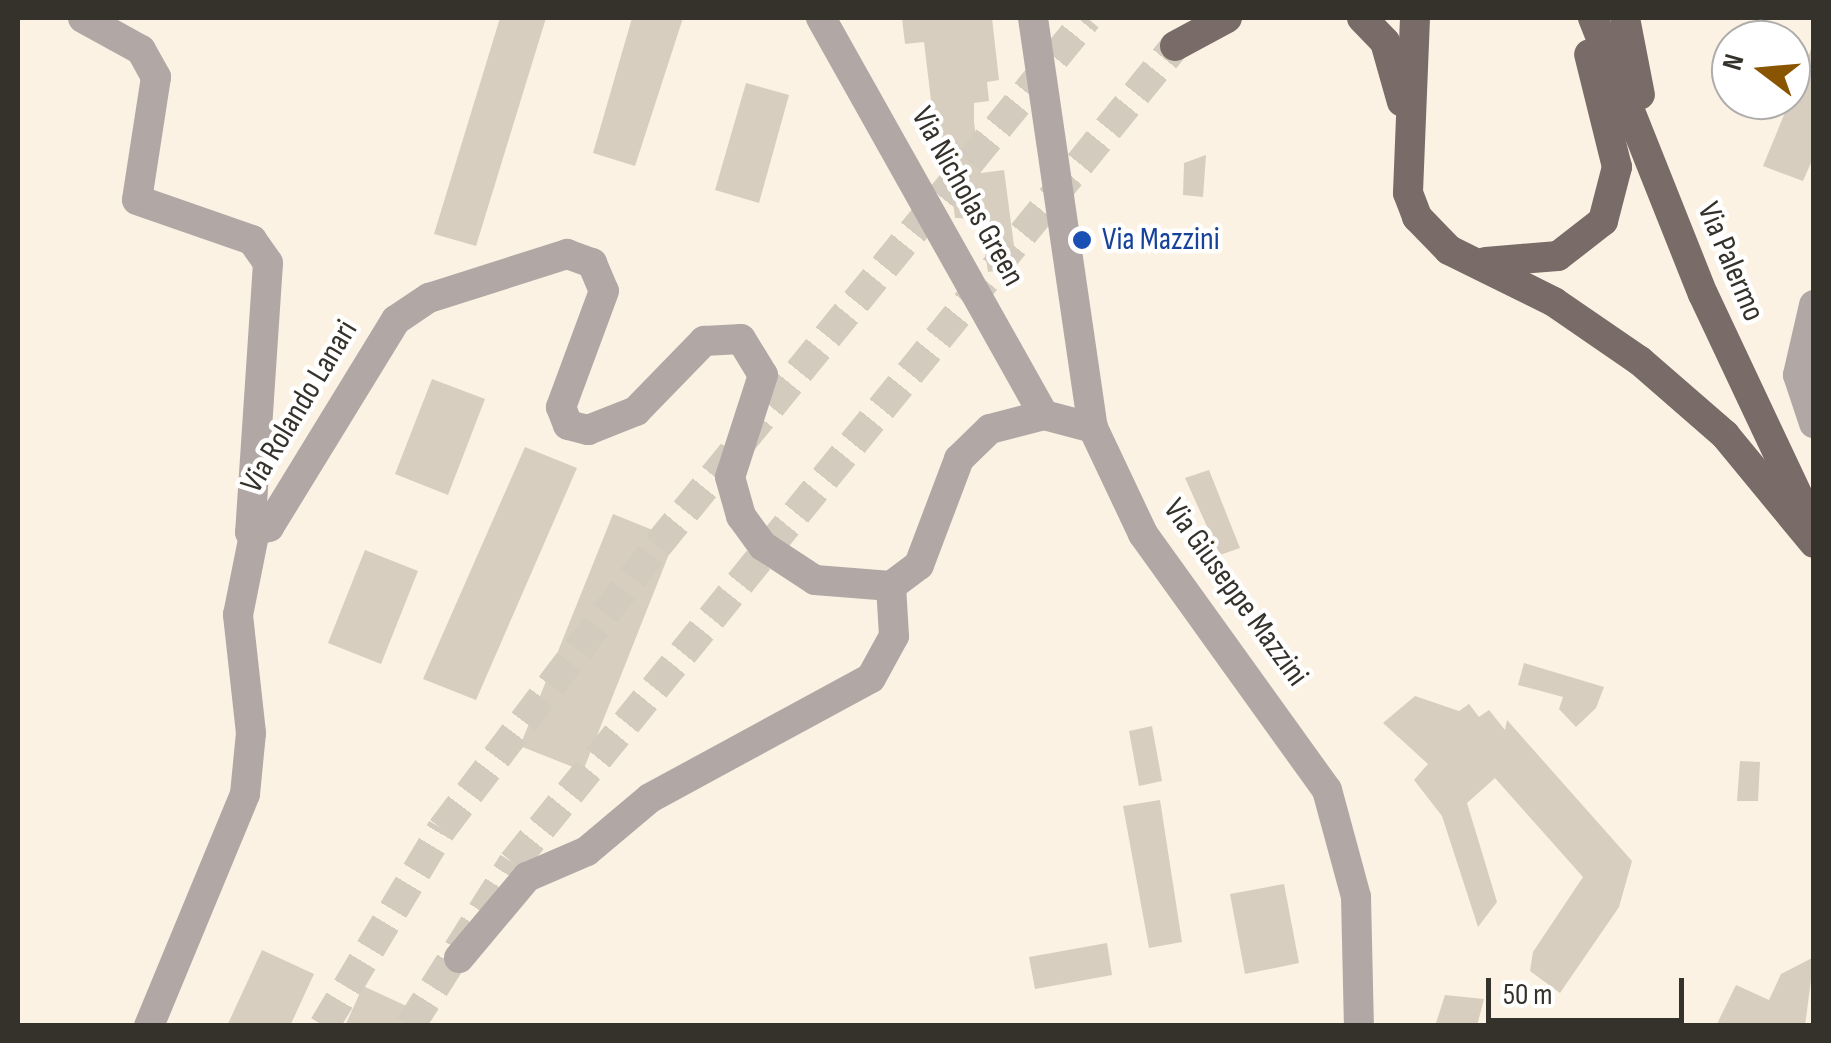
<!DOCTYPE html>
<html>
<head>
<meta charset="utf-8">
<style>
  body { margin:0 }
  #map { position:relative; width:1831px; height:1043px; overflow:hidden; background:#fbf2e3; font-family:"Sofia Sans Condensed",sans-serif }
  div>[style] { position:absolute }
  .building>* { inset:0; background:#d7cebf }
  .major-tunnel>* { height:30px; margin-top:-15px; transform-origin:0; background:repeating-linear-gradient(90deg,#d3ccbe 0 30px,transparent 0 45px) }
  .minor>* { height:30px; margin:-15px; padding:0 15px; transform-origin:15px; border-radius:15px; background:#b1a8a6 }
  .major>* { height:30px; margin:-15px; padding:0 15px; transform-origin:15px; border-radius:15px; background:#796b68 }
  .dots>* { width:28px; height:28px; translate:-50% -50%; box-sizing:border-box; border:5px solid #fff; border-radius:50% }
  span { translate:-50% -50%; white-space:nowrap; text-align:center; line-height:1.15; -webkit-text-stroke:9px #fff; paint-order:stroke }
  .street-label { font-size:32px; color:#35322c }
  .transit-label { font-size:32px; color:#164399 }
  .left { translate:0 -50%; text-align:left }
  .frame { position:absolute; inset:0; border:20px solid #35322c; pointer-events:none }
  .north { position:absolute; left:1711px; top:20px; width:100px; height:100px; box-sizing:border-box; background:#fff; border:2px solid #aeadab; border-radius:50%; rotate:286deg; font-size:28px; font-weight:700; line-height:40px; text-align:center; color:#35322c }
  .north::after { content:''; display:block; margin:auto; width:35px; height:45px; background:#895500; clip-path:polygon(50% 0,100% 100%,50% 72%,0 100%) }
  .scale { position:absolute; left:1486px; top:978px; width:198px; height:45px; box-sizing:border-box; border:5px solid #35322c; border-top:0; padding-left:12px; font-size:30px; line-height:35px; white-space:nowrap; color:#35322c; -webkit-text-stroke:8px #fff; paint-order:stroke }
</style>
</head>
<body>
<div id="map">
  <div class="building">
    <div style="clip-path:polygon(500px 18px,546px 18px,476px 246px,434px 234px)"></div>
    <div style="clip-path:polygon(632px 18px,683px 18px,635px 166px,593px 153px)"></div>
    <div style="clip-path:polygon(902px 18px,992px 18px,999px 80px,987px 82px,989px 101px,974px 103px,974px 122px,981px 173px,1004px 170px,1017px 268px,988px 272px,980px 219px,955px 218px,949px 174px,940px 175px,924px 42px,905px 44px)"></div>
    <div style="clip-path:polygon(1814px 42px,1814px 156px,1803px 181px,1763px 166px)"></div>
    <div style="clip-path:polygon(746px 83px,789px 95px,759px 203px,715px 190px)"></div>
    <div style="clip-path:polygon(1206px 155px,1203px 197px,1183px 195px,1184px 163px)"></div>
    <div style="clip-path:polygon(432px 379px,485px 399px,448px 495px,395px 474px)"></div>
    <div style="clip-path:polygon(525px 447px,577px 468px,476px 700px,423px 679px)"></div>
    <div style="clip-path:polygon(1209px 470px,1240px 548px,1220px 555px,1185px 478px)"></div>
    <div style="clip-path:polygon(613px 514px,675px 539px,583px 771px,520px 746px)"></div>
    <div style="clip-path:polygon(365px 550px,418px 571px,381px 664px,328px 643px)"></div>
    <div style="clip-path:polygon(1524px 663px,1604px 687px,1596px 708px,1576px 727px,1559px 709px,1563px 697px,1518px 685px)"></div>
    <div style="clip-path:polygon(1415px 696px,1459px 711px,1469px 704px,1479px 717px,1489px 710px,1505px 730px,1507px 720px,1632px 861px,1619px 907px,1560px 993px,1530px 971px,1533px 952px,1583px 877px,1495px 778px,1467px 803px,1497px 902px,1478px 927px,1442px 816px,1414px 780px,1428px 764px,1383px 723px)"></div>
    <div style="clip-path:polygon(1152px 726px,1162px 781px,1139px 786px,1129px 731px)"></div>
    <div style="clip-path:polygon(1740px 761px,1760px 762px,1758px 801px,1737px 801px)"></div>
    <div style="clip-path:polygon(1160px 800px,1182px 942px,1149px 948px,1123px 806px)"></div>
    <div style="clip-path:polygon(1284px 884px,1299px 963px,1245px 974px,1230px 894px)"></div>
    <div style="clip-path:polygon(1107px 943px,1112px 975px,1035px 989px,1029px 957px)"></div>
    <div style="clip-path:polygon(262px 950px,314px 974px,290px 1026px,227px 1026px)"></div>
    <div style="clip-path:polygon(1814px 957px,1805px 1026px,1716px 1026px,1736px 985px,1769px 1000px,1781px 974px)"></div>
    <div style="clip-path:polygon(363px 986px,413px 1009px,406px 1026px,345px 1026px)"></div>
    <div style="clip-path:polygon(1445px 995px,1484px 999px,1477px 1026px,1435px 1026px)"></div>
  </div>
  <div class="major-tunnel">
    <div style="left:324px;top:1026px;width:230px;rotate:-59.1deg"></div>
    <div style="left:442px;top:829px;width:355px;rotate:-52.8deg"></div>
    <div style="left:657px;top:546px;width:681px;rotate:-50.84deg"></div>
    <div style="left:410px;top:1026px;width:193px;rotate:-57.7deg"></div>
    <div style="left:513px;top:863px;width:1052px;rotate:-50.98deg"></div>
  </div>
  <div class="minor">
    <div style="left:83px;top:18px;width:66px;rotate:28.9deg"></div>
    <div style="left:141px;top:50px;width:31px;rotate:61deg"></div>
    <div style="left:156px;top:77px;width:124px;rotate:98.8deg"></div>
    <div style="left:137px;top:200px;width:122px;rotate:19.2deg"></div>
    <div style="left:252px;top:240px;width:28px;rotate:55deg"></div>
    <div style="left:268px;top:263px;width:270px;rotate:93.8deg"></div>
    <div style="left:250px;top:532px;width:20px;rotate:-15deg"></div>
    <div style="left:269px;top:527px;width:243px;rotate:-58.5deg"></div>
    <div style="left:396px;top:320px;width:40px;rotate:-34deg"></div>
    <div style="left:429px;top:298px;width:145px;rotate:-17.7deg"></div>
    <div style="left:567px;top:254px;width:27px;rotate:20deg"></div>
    <div style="left:592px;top:263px;width:30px;rotate:67deg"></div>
    <div style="left:604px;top:291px;width:124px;rotate:110.3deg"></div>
    <div style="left:561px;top:407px;width:19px;rotate:69deg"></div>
    <div style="left:568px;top:425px;width:21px;rotate:14deg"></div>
    <div style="left:588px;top:430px;width:52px;rotate:-21.6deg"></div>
    <div style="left:636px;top:411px;width:98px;rotate:-45.8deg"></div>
    <div style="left:704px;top:341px;width:37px;rotate:-3deg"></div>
    <div style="left:741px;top:339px;width:42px;rotate:58.6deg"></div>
    <div style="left:763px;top:375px;width:107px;rotate:107.9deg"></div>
    <div style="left:730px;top:477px;width:41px;rotate:74.2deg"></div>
    <div style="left:741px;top:516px;width:37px;rotate:54deg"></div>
    <div style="left:763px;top:546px;width:62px;rotate:33.2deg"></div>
    <div style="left:815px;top:580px;width:76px;rotate:4.5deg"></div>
    <div style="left:821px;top:18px;width:455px;rotate:60.7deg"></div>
    <div style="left:1033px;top:18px;width:414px;rotate:81.7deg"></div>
    <div style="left:1093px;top:428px;width:117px;rotate:64.7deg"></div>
    <div style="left:1143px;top:534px;width:315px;rotate:54.3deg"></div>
    <div style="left:1327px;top:790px;width:111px;rotate:74.8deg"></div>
    <div style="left:1356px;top:897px;width:129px;rotate:88.7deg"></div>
    <div style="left:1814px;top:305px;width:72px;rotate:102.9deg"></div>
    <div style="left:1798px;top:375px;width:51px;rotate:71.6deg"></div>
    <div style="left:891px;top:586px;width:35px;rotate:-37deg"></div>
    <div style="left:919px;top:565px;width:113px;rotate:-69.3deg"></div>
    <div style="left:959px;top:459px;width:43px;rotate:-44.1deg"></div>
    <div style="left:990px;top:429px;width:56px;rotate:-14.5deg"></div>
    <div style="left:1044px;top:415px;width:51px;rotate:14.9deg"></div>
    <div style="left:459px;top:958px;width:106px;rotate:-50deg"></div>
    <div style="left:527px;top:877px;width:65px;rotate:-23.4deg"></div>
    <div style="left:587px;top:851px;width:82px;rotate:-40.1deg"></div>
    <div style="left:650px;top:798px;width:251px;rotate:-28.5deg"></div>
    <div style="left:871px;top:678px;width:48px;rotate:-61.3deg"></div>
    <div style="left:894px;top:636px;width:50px;rotate:-93.4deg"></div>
    <div style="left:149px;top:1026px;width:251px;rotate:-67.5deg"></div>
    <div style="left:245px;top:794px;width:61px;rotate:-84.4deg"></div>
    <div style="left:251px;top:733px;width:119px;rotate:-96.3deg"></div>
    <div style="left:238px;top:615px;width:82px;rotate:-78.7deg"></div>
  </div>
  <div class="major">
    <div style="left:1362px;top:18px;width:33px;rotate:46deg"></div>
    <div style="left:1385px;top:42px;width:62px;rotate:74.2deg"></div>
    <div style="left:1415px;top:18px;width:175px;rotate:92.3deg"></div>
    <div style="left:1408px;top:193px;width:26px;rotate:69deg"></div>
    <div style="left:1417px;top:217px;width:46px;rotate:45.9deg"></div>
    <div style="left:1449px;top:250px;width:117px;rotate:26.3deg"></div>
    <div style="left:1554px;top:302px;width:104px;rotate:34.5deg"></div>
    <div style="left:1640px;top:361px;width:113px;rotate:41deg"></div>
    <div style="left:1725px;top:435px;width:140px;rotate:50.5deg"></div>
    <div style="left:1593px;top:18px;width:297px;rotate:68.3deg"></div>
    <div style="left:1703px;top:294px;width:242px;rotate:64.8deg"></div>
    <div style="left:1625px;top:18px;width:78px;rotate:79deg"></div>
    <div style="left:1175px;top:46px;width:59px;rotate:-28.3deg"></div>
    <div style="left:1486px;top:262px;width:72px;rotate:-4.8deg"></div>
    <div style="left:1558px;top:256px;width:57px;rotate:-37.9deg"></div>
    <div style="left:1603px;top:221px;width:56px;rotate:-75.5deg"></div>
    <div style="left:1617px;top:167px;width:116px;rotate:-103.9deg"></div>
  </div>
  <div class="dots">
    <div style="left:1082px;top:240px;background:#1a4fb4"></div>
  </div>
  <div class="street-label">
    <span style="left:967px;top:197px;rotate:61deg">Via Nicholas Green</span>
    <span style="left:1730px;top:262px;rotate:67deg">Via Palermo</span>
    <span style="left:300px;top:407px;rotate:-59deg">Via Rolando Lanari</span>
    <span style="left:1235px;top:593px;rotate:54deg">Via Giuseppe Mazzini</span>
  </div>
  <div class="transit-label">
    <span class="left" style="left:1102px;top:240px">Via Mazzini</span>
  </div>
  <div class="frame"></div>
  <div class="north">N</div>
  <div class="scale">50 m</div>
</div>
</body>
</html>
